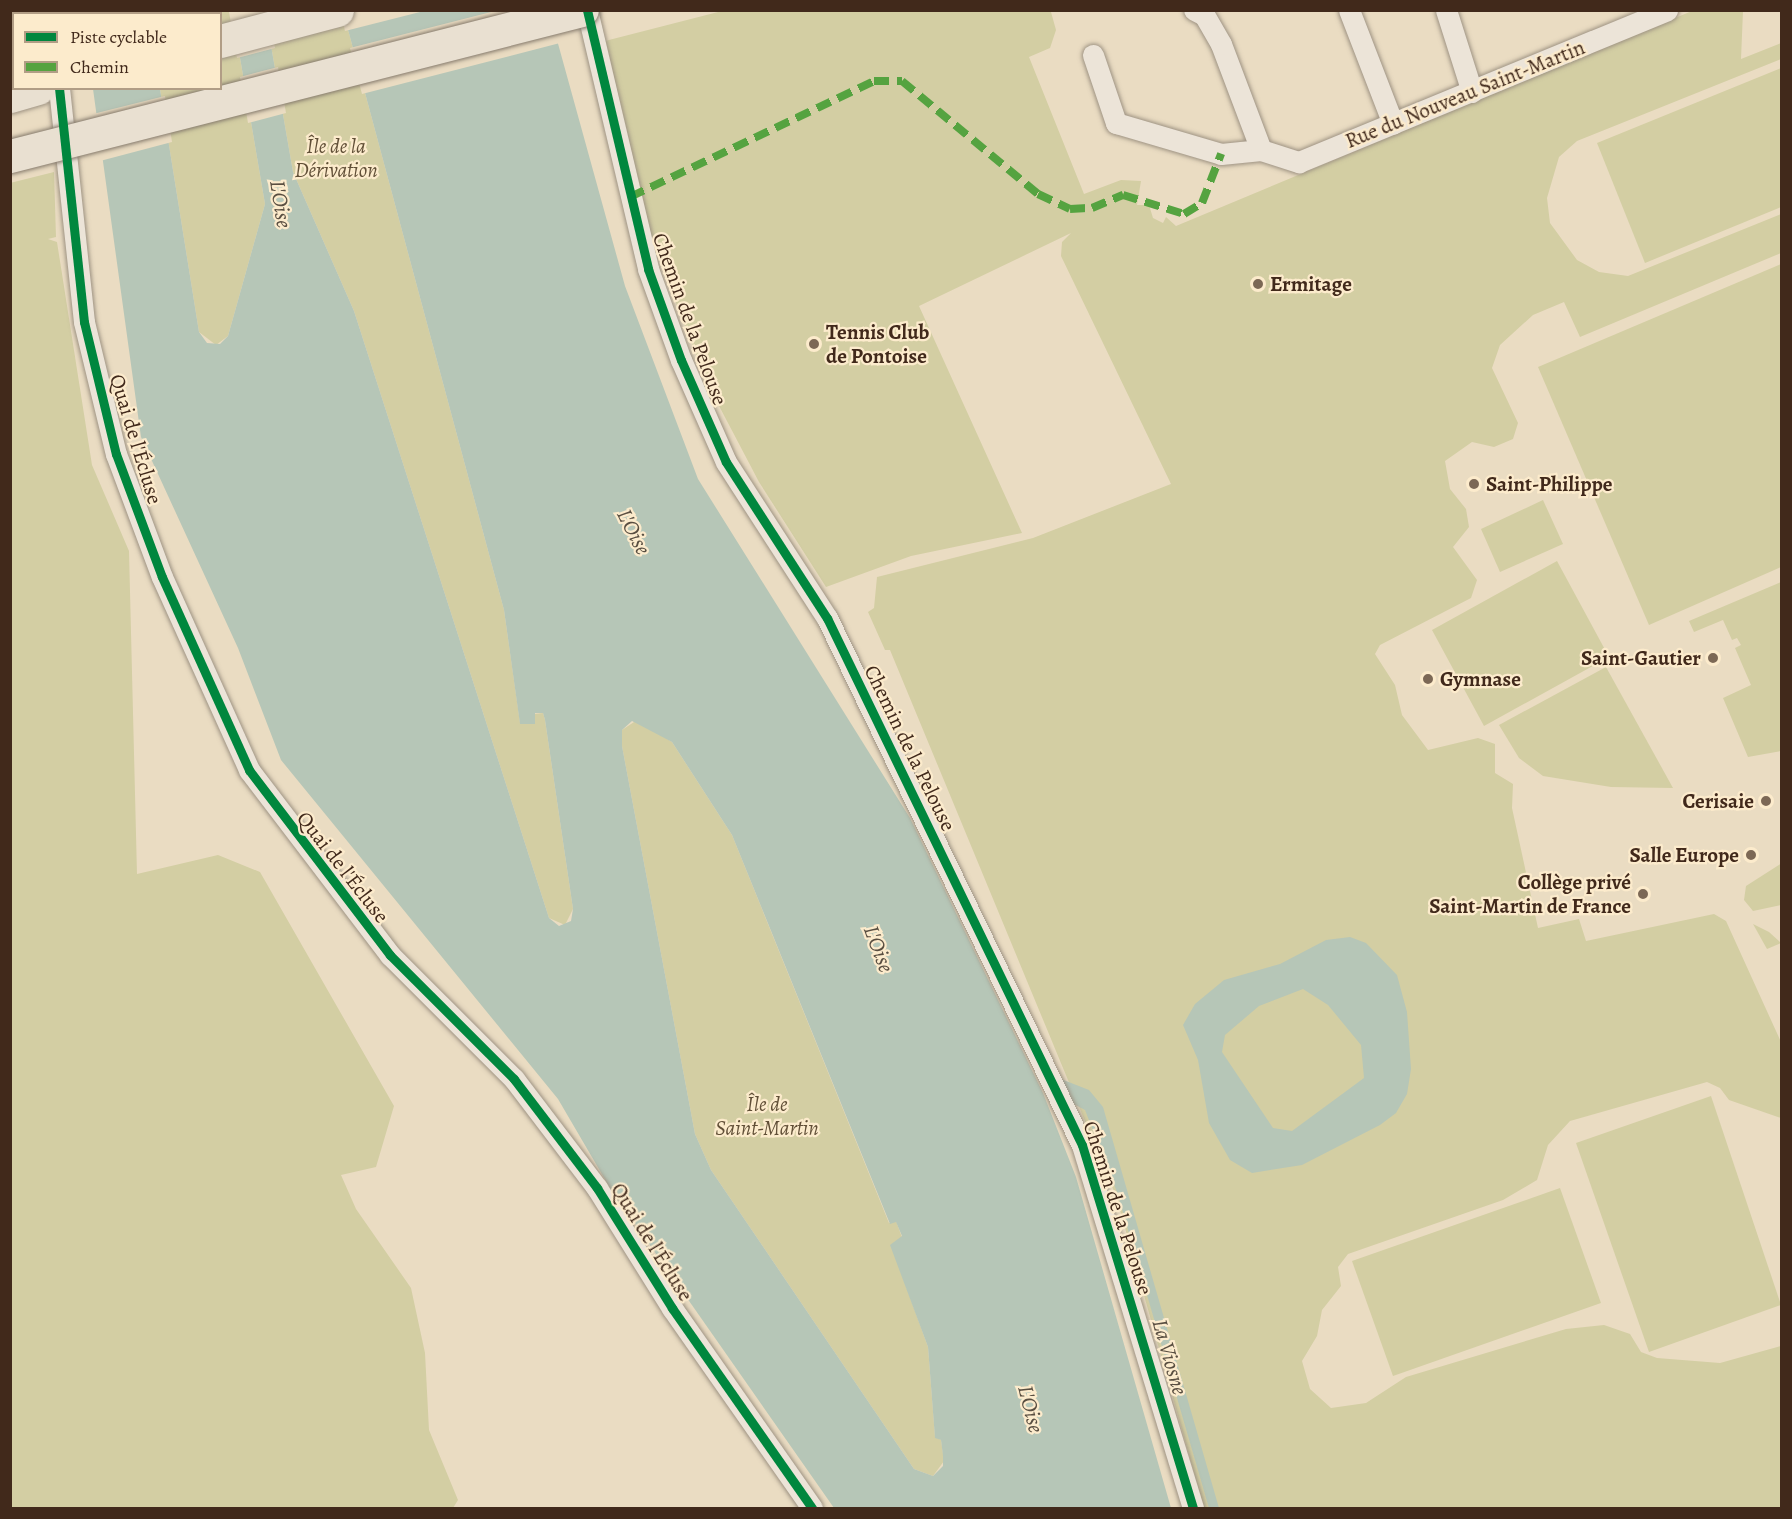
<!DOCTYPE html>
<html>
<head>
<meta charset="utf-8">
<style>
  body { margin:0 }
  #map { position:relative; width:1792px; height:1519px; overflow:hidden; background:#eadcc2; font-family:Alegreya,serif }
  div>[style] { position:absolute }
  .green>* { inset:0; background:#d3cea3 }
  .water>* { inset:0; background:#b6c6b7 }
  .pier>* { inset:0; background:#eadcc2 }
  .roads { filter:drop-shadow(0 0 2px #9e9383) drop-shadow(0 0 2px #9e9383) }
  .minor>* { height:21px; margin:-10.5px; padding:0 10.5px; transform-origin:10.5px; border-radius:10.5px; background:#ece4d8 }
  .motorway>* { height:33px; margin:-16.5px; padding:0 16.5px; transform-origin:16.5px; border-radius:16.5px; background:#e9e0d1 }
  .bridges { filter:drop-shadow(0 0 2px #867b6d) drop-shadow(0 0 2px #867b6d) }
  .motorway-bridge>* { height:33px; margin:-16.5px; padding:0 16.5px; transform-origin:16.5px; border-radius:16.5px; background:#e9e0d1 }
  .quiet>* { height:8px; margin-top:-4px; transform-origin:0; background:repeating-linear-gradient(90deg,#55a340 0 15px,transparent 0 23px) }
  .cycleway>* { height:9px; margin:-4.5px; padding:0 4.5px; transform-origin:4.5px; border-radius:4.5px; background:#00873e }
  .dots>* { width:16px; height:16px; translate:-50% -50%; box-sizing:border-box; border:3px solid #fcebcc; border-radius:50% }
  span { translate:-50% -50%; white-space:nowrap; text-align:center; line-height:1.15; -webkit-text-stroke:4.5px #fcebcc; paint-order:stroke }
  .street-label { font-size:21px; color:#41291b }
  .park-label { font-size:21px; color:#614f37; font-style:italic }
  .poi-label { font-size:21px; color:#41291b; font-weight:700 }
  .left { translate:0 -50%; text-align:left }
  .right { translate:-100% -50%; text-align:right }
  .water-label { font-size:22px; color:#594e41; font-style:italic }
  .frame { position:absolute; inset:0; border:12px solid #41291b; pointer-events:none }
  .legend { position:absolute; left:12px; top:12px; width:210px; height:78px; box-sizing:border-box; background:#fcebcc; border:2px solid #b19d85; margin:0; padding:8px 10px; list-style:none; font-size:18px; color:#41291b }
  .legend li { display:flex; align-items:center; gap:12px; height:30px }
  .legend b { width:30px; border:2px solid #b19d85 }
</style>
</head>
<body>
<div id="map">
  <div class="green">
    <div style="clip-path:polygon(148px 11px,232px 11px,265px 204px,228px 336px,216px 345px,199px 332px,160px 89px,220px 88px,220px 14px)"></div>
    <div style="clip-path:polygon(265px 11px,343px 11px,504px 610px,520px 723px,534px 714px,543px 713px,545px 720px,573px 909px,565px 925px,549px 918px,354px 311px,293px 172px)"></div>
    <div style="clip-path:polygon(722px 11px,1051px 12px,1056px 30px,1050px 48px,1029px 57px,1084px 194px,1121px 180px,1141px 181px,1137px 205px,1149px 205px,1153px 218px,1163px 223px,1166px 217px,1176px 226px,1692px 11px,1743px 11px,1741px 59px,1781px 43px,1781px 59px,1577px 141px,1559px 157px,1547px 198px,1550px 223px,1577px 260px,1599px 272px,1628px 276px,1781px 214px,1781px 253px,1580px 337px,1564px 302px,1533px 315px,1500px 345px,1492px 368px,1518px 423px,1513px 439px,1494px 447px,1472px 442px,1445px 461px,1450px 489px,1466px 509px,1469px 527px,1453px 547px,1477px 580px,1471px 598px,1380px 645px,1375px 654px,1395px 685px,1402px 715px,1428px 750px,1478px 738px,1495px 744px,1495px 773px,1513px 784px,1512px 808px,1538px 928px,1579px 919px,1586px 941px,1714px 914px,1726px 921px,1781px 1042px,1781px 1118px,1729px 1100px,1720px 1088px,1707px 1082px,1570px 1121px,1548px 1145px,1537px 1180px,1503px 1200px,1348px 1254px,1338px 1267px,1341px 1286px,1322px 1310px,1317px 1336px,1302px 1361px,1310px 1389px,1331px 1408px,1366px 1403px,1406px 1377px,1566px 1329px,1604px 1325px,1630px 1334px,1641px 1352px,1657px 1358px,1720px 1363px,1781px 1346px,1781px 1508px,1204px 1508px,1116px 1196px,890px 650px,885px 650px,868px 612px,874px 608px,877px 577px,1033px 538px,1171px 484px,1061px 256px,1062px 242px,1071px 233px,919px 306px,1022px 533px,911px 556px,826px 587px,759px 482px,707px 383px,651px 238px,605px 41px)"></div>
    <div style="clip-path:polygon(1781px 68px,1781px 207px,1645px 263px,1597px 143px)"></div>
    <div style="clip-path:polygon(54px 172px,56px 237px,48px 239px,57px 242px,92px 465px,129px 551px,137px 874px,218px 855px,260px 872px,394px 1106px,376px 1167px,341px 1175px,356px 1209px,411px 1288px,425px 1353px,429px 1430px,458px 1500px,453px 1508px,11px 1508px,10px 183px)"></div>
    <div style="clip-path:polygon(1781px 264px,1781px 567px,1649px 625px,1538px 367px)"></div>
    <div style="clip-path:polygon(1543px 500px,1563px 544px,1500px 572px,1481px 529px)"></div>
    <div style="clip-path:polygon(1557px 561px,1609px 657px,1484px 726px,1432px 630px)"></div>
    <div style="clip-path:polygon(1781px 582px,1781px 751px,1748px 757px,1723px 698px,1751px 685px,1735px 648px,1741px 645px,1737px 638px,1732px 640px,1723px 620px,1694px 632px,1689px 621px)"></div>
    <div style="clip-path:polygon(1606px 667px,1673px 788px,1611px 787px,1543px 776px,1519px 758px,1499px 725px)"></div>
    <div style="clip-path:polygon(637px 720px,672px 742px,732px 835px,889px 1223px,896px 1221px,903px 1240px,891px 1245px,928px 1347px,935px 1437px,941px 1440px,944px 1461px,933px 1476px,914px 1469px,711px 1170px,695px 1134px,622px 746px,622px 730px)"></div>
    <div style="clip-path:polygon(1782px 863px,1781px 905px,1753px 911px,1744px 900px,1746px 886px)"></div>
    <div style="clip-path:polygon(1753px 924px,1769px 932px,1781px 943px,1767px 949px)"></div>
    <div style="clip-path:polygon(1711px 1096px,1781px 1305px,1649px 1352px,1576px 1143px)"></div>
    <div style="clip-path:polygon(1560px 1188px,1601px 1303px,1393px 1376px,1352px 1261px)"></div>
  </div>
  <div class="water">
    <div style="clip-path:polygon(evenodd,232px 11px,265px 11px,293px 172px,354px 311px,549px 918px,559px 926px,571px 921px,573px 909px,545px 720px,543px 713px,535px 713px,535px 724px,520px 724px,504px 610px,343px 11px,549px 11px,625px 286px,698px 479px,910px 818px,1043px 1093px,1076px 1177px,1171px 1508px,834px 1508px,610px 1188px,558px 1099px,281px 760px,238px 648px,141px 437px,93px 89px,160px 89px,199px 332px,207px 343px,220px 344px,228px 336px,265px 204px,232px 11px,632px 721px,672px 742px,732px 835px,890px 1224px,896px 1222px,902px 1236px,890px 1245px,928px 1347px,935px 1438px,941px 1440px,943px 1456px,943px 1466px,933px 1476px,914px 1469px,711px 1170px,695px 1134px,622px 746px,622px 730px,632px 721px)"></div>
    <div style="clip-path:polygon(evenodd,1350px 937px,1366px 943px,1397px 975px,1407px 1012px,1411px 1069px,1407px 1094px,1396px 1113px,1380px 1125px,1302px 1165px,1252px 1173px,1230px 1160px,1209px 1123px,1198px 1060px,1183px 1025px,1195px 1004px,1224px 980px,1280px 964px,1326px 940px,1350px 937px,1303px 989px,1328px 1005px,1361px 1045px,1364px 1078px,1292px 1131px,1273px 1128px,1222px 1052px,1225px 1035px,1259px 1006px,1303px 989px)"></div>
    <div style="clip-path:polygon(1061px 1079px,1089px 1090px,1103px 1107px,1219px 1508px,1209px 1508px,1117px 1192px,1085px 1110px,1064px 1099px)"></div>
  </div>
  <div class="pier">
    <div style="clip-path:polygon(269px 10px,275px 48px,237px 58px,229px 12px)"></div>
    <div style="clip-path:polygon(340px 10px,424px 11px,345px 31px)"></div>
    <div style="clip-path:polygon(499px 10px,552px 10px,560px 43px,362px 94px,350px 48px)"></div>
    <div style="clip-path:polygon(278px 67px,286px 113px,248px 123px,240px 77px)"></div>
    <div style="clip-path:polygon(165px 96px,172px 142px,100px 161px,93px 114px)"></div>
  </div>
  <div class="roads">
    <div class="minor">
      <div style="left:48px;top:10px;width:4px;rotate:90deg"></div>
      <div style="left:587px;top:10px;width:266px;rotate:76.7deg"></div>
      <div style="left:648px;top:269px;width:97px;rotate:70.1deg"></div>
      <div style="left:681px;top:360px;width:111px;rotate:66.2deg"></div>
      <div style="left:726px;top:462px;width:186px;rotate:57.1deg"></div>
      <div style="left:827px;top:618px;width:585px;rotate:64.18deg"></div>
      <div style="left:1082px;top:1145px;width:380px;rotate:73deg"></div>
      <div style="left:1349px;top:10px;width:122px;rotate:68.9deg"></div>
      <div style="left:1446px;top:10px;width:86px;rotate:72.4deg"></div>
      <div style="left:1093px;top:55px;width:72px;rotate:71.3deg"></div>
      <div style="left:1116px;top:123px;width:109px;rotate:16.4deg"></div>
      <div style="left:1221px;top:154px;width:40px;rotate:-5.7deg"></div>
      <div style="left:1261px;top:150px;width:113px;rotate:-110.7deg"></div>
      <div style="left:1221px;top:44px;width:34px;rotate:-120deg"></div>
      <div style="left:1204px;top:15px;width:11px;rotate:-153deg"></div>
      <div style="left:59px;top:88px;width:235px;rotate:83.9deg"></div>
      <div style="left:84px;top:322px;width:136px;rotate:76.4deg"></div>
      <div style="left:116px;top:454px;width:131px;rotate:69.5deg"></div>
      <div style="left:162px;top:577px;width:212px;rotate:65.7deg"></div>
      <div style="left:249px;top:770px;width:233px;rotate:52.7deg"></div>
      <div style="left:390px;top:955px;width:175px;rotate:45deg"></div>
      <div style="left:514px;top:1079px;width:137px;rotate:52.7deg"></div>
      <div style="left:597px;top:1188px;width:142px;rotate:58deg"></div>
      <div style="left:672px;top:1308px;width:244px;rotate:55deg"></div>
      <div style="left:1261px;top:150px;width:40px;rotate:18deg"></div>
      <div style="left:1299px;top:162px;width:398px;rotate:-22.4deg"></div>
    </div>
    <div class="motorway">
      <div style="left:220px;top:41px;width:121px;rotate:-14.8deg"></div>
      <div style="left:10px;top:96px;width:29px;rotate:-16deg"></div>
    </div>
  </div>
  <div class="bridges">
    <div class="motorway-bridge">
      <div style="left:10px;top:156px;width:590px;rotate:-14.32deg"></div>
    </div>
  </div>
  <div class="quiet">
    <div style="left:630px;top:197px;width:270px;rotate:-25.4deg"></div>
    <div style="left:874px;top:81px;width:28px"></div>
    <div style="left:902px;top:81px;width:177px;rotate:39.7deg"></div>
    <div style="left:1038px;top:194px;width:35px;rotate:25deg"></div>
    <div style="left:1070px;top:209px;width:22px;rotate:-3deg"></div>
    <div style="left:1092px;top:208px;width:34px;rotate:-23deg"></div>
    <div style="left:1123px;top:195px;width:64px;rotate:17.3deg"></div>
    <div style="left:1184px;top:214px;width:21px;rotate:-31deg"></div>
    <div style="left:1202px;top:203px;width:53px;rotate:-68.8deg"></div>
  </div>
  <div class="cycleway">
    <div style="left:587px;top:10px;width:266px;rotate:76.7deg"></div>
    <div style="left:648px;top:269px;width:97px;rotate:70.1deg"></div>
    <div style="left:681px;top:360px;width:111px;rotate:66.2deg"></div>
    <div style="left:726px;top:462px;width:186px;rotate:57.1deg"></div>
    <div style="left:827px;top:618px;width:585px;rotate:64.18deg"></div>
    <div style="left:1082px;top:1145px;width:380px;rotate:73deg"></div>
    <div style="left:59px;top:88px;width:235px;rotate:83.9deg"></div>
    <div style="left:84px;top:322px;width:136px;rotate:76.4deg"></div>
    <div style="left:116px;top:454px;width:131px;rotate:69.5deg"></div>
    <div style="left:162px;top:577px;width:212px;rotate:65.7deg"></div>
    <div style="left:249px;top:770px;width:233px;rotate:52.7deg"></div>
    <div style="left:390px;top:955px;width:175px;rotate:45deg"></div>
    <div style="left:514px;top:1079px;width:137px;rotate:52.7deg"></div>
    <div style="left:597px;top:1188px;width:142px;rotate:58deg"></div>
    <div style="left:672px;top:1308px;width:244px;rotate:55deg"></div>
  </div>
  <div class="dots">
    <div style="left:1258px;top:284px;background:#7c6855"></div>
    <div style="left:814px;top:344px;background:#7c6855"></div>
    <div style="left:1474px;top:484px;background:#7c6855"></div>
    <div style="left:1713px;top:658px;background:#7c6855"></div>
    <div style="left:1428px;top:679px;background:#7c6855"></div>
    <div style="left:1766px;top:801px;background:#7c6855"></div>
    <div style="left:1751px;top:855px;background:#7c6855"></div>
    <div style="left:1643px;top:894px;background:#7c6855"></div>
  </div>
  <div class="street-label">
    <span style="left:1465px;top:94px;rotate:-22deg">Rue du Nouveau Saint-Martin</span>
    <span style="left:690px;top:319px;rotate:70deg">Chemin de la Pelouse</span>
    <span style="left:136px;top:439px;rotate:73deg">Quai de l'Écluse</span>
    <span style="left:910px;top:748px;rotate:64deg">Chemin de la Pelouse</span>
    <span style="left:343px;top:867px;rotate:52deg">Quai de l'Écluse</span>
    <span style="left:1118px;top:1208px;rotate:72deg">Chemin de la Pelouse</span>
    <span style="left:652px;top:1242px;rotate:58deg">Quai de l'Écluse</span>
  </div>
  <div class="park-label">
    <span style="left:336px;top:158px">Île de la<br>Dérivation</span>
    <span style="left:767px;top:1116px">Île de<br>Saint-Martin</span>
  </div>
  <div class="poi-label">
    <span class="left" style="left:1270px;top:284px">Ermitage</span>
    <span class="left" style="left:826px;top:344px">Tennis Club<br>de Pontoise</span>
    <span class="left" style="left:1486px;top:484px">Saint-Philippe</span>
    <span class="right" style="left:1701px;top:658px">Saint-Gautier</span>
    <span class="left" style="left:1440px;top:679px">Gymnase</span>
    <span class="right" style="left:1754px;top:801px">Cerisaie</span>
    <span class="right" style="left:1739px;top:855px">Salle Europe</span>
    <span class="right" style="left:1631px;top:894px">Collège privé<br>Saint-Martin de France</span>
  </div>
  <div class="water-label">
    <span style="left:280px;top:204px;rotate:81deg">L'Oise</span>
    <span style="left:633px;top:532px;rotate:63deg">L'Oise</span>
    <span style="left:878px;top:949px;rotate:69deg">L'Oise</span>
    <span style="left:1169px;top:1357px;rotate:74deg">La Viosne</span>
    <span style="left:1030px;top:1409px;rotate:76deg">L'Oise</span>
  </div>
  <div class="frame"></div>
  <ul class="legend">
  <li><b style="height:8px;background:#00873e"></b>Piste cyclable</li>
  <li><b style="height:8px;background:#55a340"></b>Chemin</li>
  </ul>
</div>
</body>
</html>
